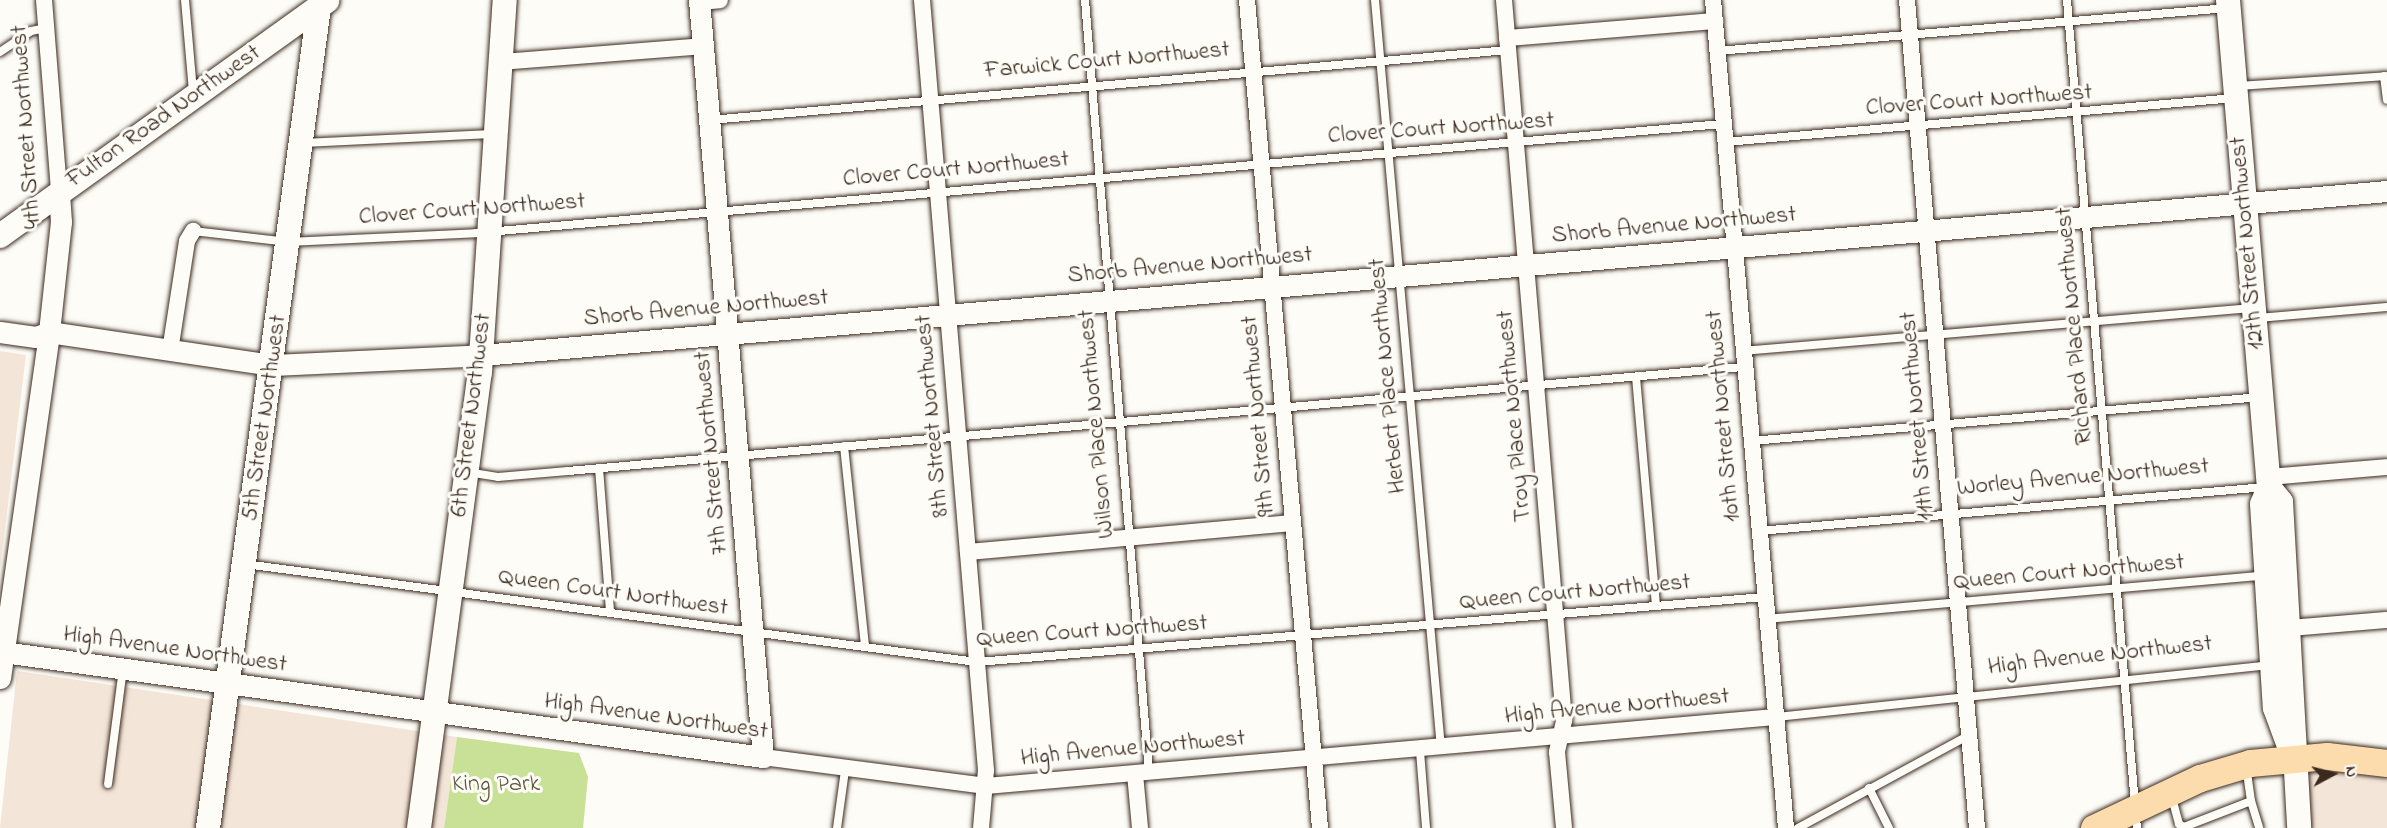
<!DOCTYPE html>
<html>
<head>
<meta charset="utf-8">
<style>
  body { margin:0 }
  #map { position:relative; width:2387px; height:828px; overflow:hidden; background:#fdfcf7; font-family:"Indie Flower",sans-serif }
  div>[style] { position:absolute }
  .built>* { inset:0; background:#f3e5d8 }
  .green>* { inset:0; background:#c9e197 }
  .roads { filter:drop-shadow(0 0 2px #3b2a1e) drop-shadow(0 0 2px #3b2a1e) }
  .service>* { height:8px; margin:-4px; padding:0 4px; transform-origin:4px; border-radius:4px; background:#fdfcf7 }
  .minor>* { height:16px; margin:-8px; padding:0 8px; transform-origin:8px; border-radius:8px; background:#fdfcf7 }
  .tertiary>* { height:21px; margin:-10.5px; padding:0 10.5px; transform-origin:10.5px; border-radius:10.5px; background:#fdfcf7 }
  .secondary>* { height:24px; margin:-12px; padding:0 12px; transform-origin:12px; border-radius:12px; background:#fdfcf7 }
  .primary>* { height:27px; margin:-13.5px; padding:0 13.5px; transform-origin:13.5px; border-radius:13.5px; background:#fcdcac }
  span { translate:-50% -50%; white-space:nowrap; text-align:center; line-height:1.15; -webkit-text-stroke:6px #fdfcf7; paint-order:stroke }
  .street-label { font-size:24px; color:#3b2a1e }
  .park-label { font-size:24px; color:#5e583c }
  .north { position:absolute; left:2303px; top:744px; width:60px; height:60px; -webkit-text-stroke:4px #fdfcf7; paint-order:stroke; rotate:83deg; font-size:16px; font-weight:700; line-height:24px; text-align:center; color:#3b2a1e }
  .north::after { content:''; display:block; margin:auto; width:21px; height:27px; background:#3b2a1e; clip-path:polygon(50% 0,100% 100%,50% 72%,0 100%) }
</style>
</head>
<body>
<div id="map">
  <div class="built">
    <div style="clip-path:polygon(0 351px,26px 355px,0 570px)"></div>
    <div style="clip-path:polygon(17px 671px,457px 737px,444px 828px,0 828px)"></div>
    <div style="clip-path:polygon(2306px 767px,2387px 774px,2387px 828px,2311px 828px)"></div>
  </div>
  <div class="green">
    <div style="clip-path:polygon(457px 737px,579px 753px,588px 777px,583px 828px,444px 828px)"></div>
  </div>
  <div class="roads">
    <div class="service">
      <div style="left:185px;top:0;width:92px;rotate:85deg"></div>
      <div style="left:1085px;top:0;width:775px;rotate:85.26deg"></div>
      <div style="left:1375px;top:0;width:752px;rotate:84.96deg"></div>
      <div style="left:2067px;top:0;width:831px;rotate:85.17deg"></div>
      <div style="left:1717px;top:51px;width:513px;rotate:-4.81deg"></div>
      <div style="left:0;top:52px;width:37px;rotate:-34deg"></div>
      <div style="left:31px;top:31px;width:15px;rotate:-11deg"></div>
      <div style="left:2384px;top:76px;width:24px;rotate:83deg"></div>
      <div style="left:2238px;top:86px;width:149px;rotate:-3.8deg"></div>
      <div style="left:710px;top:120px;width:801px;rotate:-5.01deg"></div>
      <div style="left:1725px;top:142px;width:512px;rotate:-4.93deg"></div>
      <div style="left:302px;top:143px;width:191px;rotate:-2.7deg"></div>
      <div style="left:193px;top:231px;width:96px;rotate:6.6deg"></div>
      <div style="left:288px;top:242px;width:188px;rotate:-2.7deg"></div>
      <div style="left:476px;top:233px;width:1252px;rotate:-5deg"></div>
      <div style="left:2258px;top:318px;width:129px;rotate:-4.9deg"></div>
      <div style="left:1742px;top:351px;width:513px;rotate:-4.81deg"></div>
      <div style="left:1636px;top:377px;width:229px;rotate:85deg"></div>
      <div style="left:1751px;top:441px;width:512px;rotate:-4.93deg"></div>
      <div style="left:844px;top:446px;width:202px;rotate:84deg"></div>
      <div style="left:599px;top:468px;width:144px;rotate:85.6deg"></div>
      <div style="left:467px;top:472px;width:31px;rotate:9deg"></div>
      <div style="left:498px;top:477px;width:70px;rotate:-4.9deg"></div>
      <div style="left:568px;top:471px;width:1180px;rotate:-5.06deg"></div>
      <div style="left:1759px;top:531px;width:509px;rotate:-4.96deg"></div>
      <div style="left:245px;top:564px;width:739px;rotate:7.63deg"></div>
      <div style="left:977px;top:662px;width:791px;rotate:-4.72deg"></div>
      <div style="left:1767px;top:619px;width:498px;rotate:-5deg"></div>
      <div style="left:1776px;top:717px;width:497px;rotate:-6deg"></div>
      <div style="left:1420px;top:751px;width:77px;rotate:85.5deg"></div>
      <div style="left:108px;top:784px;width:116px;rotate:-82.6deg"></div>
      <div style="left:1869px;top:788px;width:45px;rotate:63.4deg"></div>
      <div style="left:2171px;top:794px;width:31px;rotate:75deg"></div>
      <div style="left:2179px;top:824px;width:6px;rotate:31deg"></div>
      <div style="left:2184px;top:827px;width:72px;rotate:-21.2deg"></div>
      <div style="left:2251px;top:801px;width:34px;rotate:-98deg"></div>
      <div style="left:2251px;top:801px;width:28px;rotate:73deg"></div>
      <div style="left:837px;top:828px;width:59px;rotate:-82.1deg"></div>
      <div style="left:1798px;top:828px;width:195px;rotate:-28.5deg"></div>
    </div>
    <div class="minor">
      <div style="left:44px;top:0;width:192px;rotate:85.5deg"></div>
      <div style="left:922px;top:0;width:773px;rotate:85.25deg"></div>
      <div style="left:986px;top:770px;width:58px;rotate:94.9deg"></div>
      <div style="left:1247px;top:0;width:831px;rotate:84.96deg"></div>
      <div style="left:1504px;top:0;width:723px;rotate:85.24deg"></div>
      <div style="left:1564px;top:721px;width:32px;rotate:103deg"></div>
      <div style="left:1557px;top:752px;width:76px;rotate:84.7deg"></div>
      <div style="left:1713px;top:0;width:831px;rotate:84.96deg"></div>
      <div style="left:1907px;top:0;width:831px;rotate:85.17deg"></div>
      <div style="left:699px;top:2px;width:21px;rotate:-5deg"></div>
      <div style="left:1507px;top:38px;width:209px;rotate:-4.7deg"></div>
      <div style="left:501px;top:62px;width:203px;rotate:-4.5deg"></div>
      <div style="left:170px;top:351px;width:111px;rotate:-81.2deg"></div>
      <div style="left:187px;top:241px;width:12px;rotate:-59deg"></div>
      <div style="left:2268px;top:477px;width:119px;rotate:-4.8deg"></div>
      <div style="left:968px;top:552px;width:326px;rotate:-5.1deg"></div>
      <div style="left:2289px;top:628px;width:98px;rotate:-4.7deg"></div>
      <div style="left:763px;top:757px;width:225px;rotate:7.4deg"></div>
      <div style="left:986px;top:786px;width:792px;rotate:-5deg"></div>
      <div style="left:1135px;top:774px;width:54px;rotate:84.7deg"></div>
    </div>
    <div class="tertiary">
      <div style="left:0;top:332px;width:36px;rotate:8deg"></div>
      <div style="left:36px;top:337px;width:14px;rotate:-21deg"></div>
      <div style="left:49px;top:332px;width:226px;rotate:8.4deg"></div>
      <div style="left:273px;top:365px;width:209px;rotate:-2.7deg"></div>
      <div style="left:482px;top:355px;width:1912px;rotate:-4.92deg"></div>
      <div style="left:3px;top:652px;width:767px;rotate:7.87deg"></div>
      <div style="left:763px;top:757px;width:760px;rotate:-94.83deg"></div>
      <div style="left:0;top:678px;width:349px;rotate:-81.9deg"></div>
      <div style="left:49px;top:332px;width:111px;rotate:-83.8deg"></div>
      <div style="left:61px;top:222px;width:31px;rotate:-94deg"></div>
    </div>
    <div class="secondary">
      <div style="left:2228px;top:0;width:489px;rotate:85.2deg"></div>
      <div style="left:2269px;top:487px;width:18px;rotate:112deg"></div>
      <div style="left:2262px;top:504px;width:204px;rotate:86.4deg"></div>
      <div style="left:2275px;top:708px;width:52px;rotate:69.8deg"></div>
      <div style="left:0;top:236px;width:403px;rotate:-35.7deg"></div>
      <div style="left:2269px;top:487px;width:19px;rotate:51deg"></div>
      <div style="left:2281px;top:502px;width:326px;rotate:86.8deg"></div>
      <div style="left:208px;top:828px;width:828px;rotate:-82.3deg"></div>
      <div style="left:419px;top:828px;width:460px;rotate:-82.4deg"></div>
      <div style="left:480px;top:372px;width:373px;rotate:-86.2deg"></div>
    </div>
    <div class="primary">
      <div style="left:2094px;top:828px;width:117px;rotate:-25.3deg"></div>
      <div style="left:2200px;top:778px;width:52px;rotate:-16.7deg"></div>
      <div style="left:2250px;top:763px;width:77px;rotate:-5.2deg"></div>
      <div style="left:2327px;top:756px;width:60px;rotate:6.7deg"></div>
    </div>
  </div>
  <div class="street-label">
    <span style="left:1107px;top:61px;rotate:-5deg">Farwick Court Northwest</span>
    <span style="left:1979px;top:101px;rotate:-4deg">Clover Court Northwest</span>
    <span style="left:164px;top:117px;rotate:-35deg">Fulton Road Northwest</span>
    <span style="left:27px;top:127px;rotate:-94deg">4th Street Northwest</span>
    <span style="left:1441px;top:129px;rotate:-4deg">Clover Court Northwest</span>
    <span style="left:956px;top:170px;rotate:-5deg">Clover Court Northwest</span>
    <span style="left:472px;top:210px;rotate:-4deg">Clover Court Northwest</span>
    <span style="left:1674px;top:226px;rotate:-5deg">Shorb Avenue Northwest</span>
    <span style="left:2248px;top:243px;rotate:-95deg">12th Street Northwest</span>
    <span style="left:1190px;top:266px;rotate:-5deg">Shorb Avenue Northwest</span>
    <span style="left:706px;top:309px;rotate:-5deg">Shorb Avenue Northwest</span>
    <span style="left:2075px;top:326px;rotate:-95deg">Richard Place Northwest</span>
    <span style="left:1388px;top:376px;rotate:-95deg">Herbert Place Northwest</span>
    <span style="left:472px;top:415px;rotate:-83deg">6th Street Northwest</span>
    <span style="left:933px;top:416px;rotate:-95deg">8th Street Northwest</span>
    <span style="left:1259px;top:416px;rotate:-95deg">9th Street Northwest</span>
    <span style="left:1515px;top:416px;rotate:-95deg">Troy Place Northwest</span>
    <span style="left:1724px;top:416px;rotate:-95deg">10th Street Northwest</span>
    <span style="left:1918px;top:416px;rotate:-95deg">11th Street Northwest</span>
    <span style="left:265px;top:418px;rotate:-82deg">5th Street Northwest</span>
    <span style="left:1097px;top:424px;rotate:-95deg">Wilson Place Northwest</span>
    <span style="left:712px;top:453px;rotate:-95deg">7th Street Northwest</span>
    <span style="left:2083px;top:478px;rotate:-5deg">Worley Avenue Northwest</span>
    <span style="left:2069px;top:573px;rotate:-5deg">Queen Court Northwest</span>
    <span style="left:613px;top:593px;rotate:8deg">Queen Court Northwest</span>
    <span style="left:1575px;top:593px;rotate:-5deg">Queen Court Northwest</span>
    <span style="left:1092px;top:632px;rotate:-4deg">Queen Court Northwest</span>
    <span style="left:175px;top:650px;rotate:8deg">High Avenue Northwest</span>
    <span style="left:2100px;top:656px;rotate:-6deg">High Avenue Northwest</span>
    <span style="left:1617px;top:707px;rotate:-5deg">High Avenue Northwest</span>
    <span style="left:656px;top:717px;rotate:8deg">High Avenue Northwest</span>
    <span style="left:1133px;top:749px;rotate:-5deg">High Avenue Northwest</span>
  </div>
  <div class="park-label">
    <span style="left:496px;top:785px">King Park</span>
  </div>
  <div class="north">N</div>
</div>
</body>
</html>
